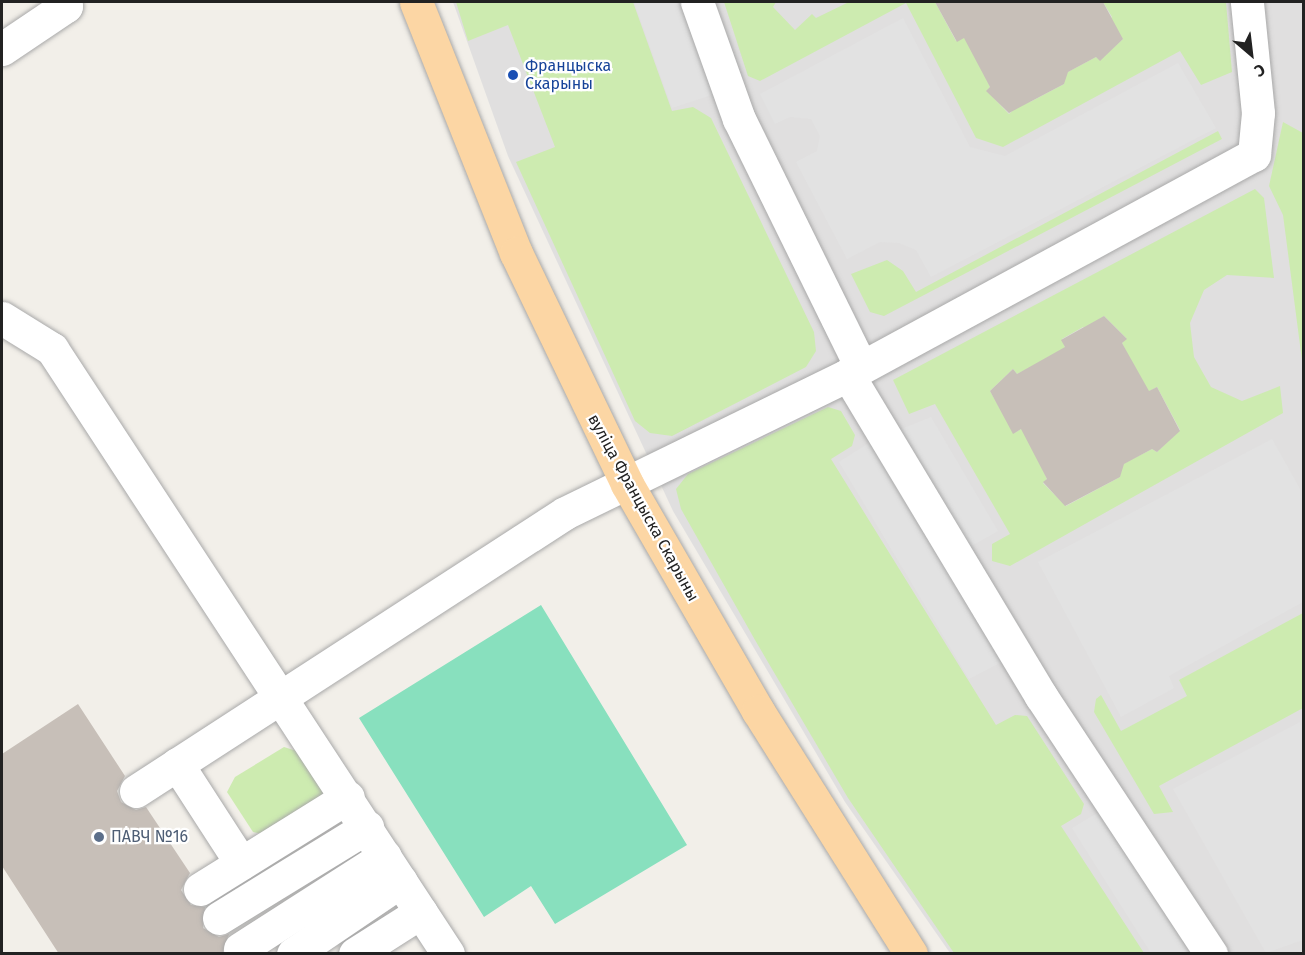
<!DOCTYPE html>
<html>
<head>
<meta charset="utf-8">
<style>
  body { margin:0 }
  #map { position:relative; width:1305px; height:955px; overflow:hidden; background:#f2efe9; font-family:"Fira Sans",sans-serif }
  div>[style] { position:absolute }
  .residential>* { inset:0; background:#e0dfdf }
  .grass>* { inset:0; background:#cdebb0 }
  .pitch>* { inset:0; background:#88e0be }
  .parking>* { inset:0; background:#e2e2e2 }
  .building>* { inset:0; background:#c7bfb8 }
  .roads { filter:drop-shadow(0 0 2px #a9a9a9) drop-shadow(0 0 2px #a9a9a9) }
  .minor>* { height:33px; margin:-16.5px; padding:0 16.5px; transform-origin:16.5px; border-radius:16.5px; background:#fff }
  .major>* { height:33px; margin:-16.5px; padding:0 16.5px; transform-origin:16.5px; border-radius:16.5px; background:#fcd6a4 }
  .dots>* { width:16px; height:16px; translate:-50% -50%; box-sizing:border-box; border:3px solid #fff; border-radius:50% }
  span { translate:-50% -50%; white-space:nowrap; text-align:center; line-height:1.15; -webkit-text-stroke:4.5px #fff; paint-order:stroke }
  .transit-label { font-size:16px; color:#164399 }
  .left { translate:0 -50%; text-align:left }
  .street-label { font-size:16px; color:#222 }
  .service-label { font-size:16px; color:#4e5e75 }
  .frame { position:absolute; inset:0; border:3px solid #222; pointer-events:none }
  .north { position:absolute; left:1221px; top:24px; width:60px; height:60px; -webkit-text-stroke:4px #fff; paint-order:stroke; rotate:152deg; font-size:16px; font-weight:700; line-height:24px; text-align:center; color:#222 }
  .north::after { content:''; display:block; margin:auto; width:21px; height:27px; background:#222; clip-path:polygon(50% 0,100% 100%,50% 72%,0 100%) }
</style>
</head>
<body>
<div id="map">
  <div class="residential">
    <div style="clip-path:polygon(453px 2px,1303px 2px,1303px 953px,950px 953px,845px 802px,673px 511px,508px 156px)"></div>
  </div>
  <div class="grass">
    <div style="clip-path:polygon(456px 2px,633px 2px,672px 111px,693px 107px,711px 118px,814px 332px,816px 351px,806px 367px,672px 436px,650px 433px,635px 421px,516px 162px,555px 147px,508px 25px,468px 41px)"></div>
    <div style="clip-path:polygon(724px 2px,776px 2px,773px 7px,795px 30px,812px 14px,816px 18px,849px 2px,935px 2px,956px 41px,967px 36px,990px 87px,987px 91px,1009px 114px,1025px 98px,1030px 102px,1064px 84px,1064px 74px,1096px 57px,1100px 60px,1123px 39px,1108px 22px,1112px 17px,1103px 2px,1226px 2px,1232px 72px,1201px 85px,1180px 51px,1003px 147px,976px 138px,906px 3px,760px 81px,748px 76px)"></div>
    <div style="clip-path:polygon(1283px 122px,1303px 133px,1303px 368px,1283px 215px,1269px 186px)"></div>
    <div style="clip-path:polygon(1218px 131px,1222px 139px,884px 316px,870px 312px,851px 274px,887px 260px,903px 271px,916px 292px)"></div>
    <div style="clip-path:polygon(evenodd,1255px 189px,1264px 198px,1274px 278px,1227px 275px,1204px 290px,1190px 323px,1194px 357px,1211px 387px,1242px 401px,1280px 386px,1283px 413px,1010px 566px,992px 561px,992px 544px,1010px 534px,935px 404px,909px 414px,893px 380px,1255px 189px,1104px 316px,1126px 338px,1122px 343px,1146px 393px,1157px 387px,1180px 430px,1157px 452px,1152px 449px,1121px 465px,1120px 477px,1066px 506px,1043px 483px,1047px 479px,1023px 428px,1014px 433px,990px 391px,1013px 369px,1017px 374px,1066px 350px,1062px 339px,1083px 327px,1087px 331px,1104px 316px)"></div>
    <div style="clip-path:polygon(828px 407px,841px 411px,855px 435px,852px 446px,831px 459px,996px 725px,1015px 715px,1027px 716px,1084px 804px,1081px 814px,1061px 826px,1144px 953px,954px 953px,848px 798px,755px 640px,681px 509px,676px 489px,688px 474px)"></div>
    <div style="clip-path:polygon(1303px 613px,1303px 708px,1159px 786px,1173px 812px,1154px 814px,1094px 712px,1096px 699px,1101px 695px,1121px 731px,1187px 696px,1179px 680px)"></div>
    <div style="clip-path:polygon(284px 747px,303px 753px,325px 786px,324px 800px,267px 835px,253px 832px,227px 792px,235px 777px)"></div>
  </div>
  <div class="pitch">
    <div style="clip-path:polygon(541px 605px,687px 845px,555px 924px,531px 886px,484px 917px,359px 718px)"></div>
  </div>
  <div class="parking">
    <div style="clip-path:polygon(634px 2px,710px 2px,739px 86px,672px 108px)"></div>
    <div style="clip-path:polygon(903px 18px,970px 147px,1005px 156px,1178px 63px,1216px 128px,931px 277px,916px 250px,899px 243px,880px 242px,847px 259px,796px 162px,817px 151px,820px 136px,811px 119px,790px 117px,775px 124px,760px 94px)"></div>
    <div style="clip-path:polygon(931px 417px,998px 531px,954px 556px,1011px 657px,969px 679px,839px 462px,872px 441px)"></div>
    <div style="clip-path:polygon(1272px 439px,1300px 489px,1303px 602px,1169px 676px,1174px 688px,1121px 717px,1038px 562px)"></div>
    <div style="clip-path:polygon(1300px 722px,1303px 940px,1266px 953px,1173px 789px)"></div>
    <div style="clip-path:polygon(1107px 807px,1198px 953px,1151px 953px,1072px 828px)"></div>
  </div>
  <div class="building">
    <div style="clip-path:polygon(935px 2px,1103px 2px,1123px 39px,1100px 61px,1096px 57px,1068px 72px,1064px 84px,1009px 113px,986px 91px,990px 87px,964px 38px,957px 42px)"></div>
    <div style="clip-path:polygon(1104px 316px,1127px 339px,1122px 343px,1149px 391px,1157px 387px,1180px 431px,1157px 452px,1152px 449px,1124px 464px,1120px 477px,1065px 506px,1043px 482px,1047px 479px,1021px 429px,1013px 434px,990px 391px,1013px 369px,1017px 374px,1065px 347px,1061px 340px)"></div>
    <div style="clip-path:polygon(78px 704px,125px 776px,117px 791px,121px 802px,136px 810px,146px 807px,190px 873px,181px 890px,191px 905px,205px 907px,203px 928px,219px 937px,229px 934px,222px 954px,59px 954px,2px 866px,2px 754px)"></div>
  </div>
  <div class="roads">
    <div class="minor">
      <div style="left:697px;top:2px;width:124px;rotate:70.3deg"></div>
      <div style="left:739px;top:119px;width:276px;rotate:63.8deg"></div>
      <div style="left:2px;top:49px;width:77px;rotate:-33.9deg"></div>
      <div style="left:66px;top:6px;width:5px;rotate:-127deg"></div>
      <div style="left:2px;top:318px;width:59px;rotate:31.8deg"></div>
      <div style="left:52px;top:349px;width:723px;rotate:56.79deg"></div>
      <div style="left:848px;top:375px;width:375px;rotate:59deg"></div>
      <div style="left:1041px;top:696px;width:309px;rotate:56.6deg"></div>
      <div style="left:177px;top:764px;width:118px;rotate:57.1deg"></div>
      <div style="left:136px;top:791px;width:511px;rotate:-32.94deg"></div>
      <div style="left:565px;top:513px;width:315px;rotate:-26deg"></div>
      <div style="left:848px;top:375px;width:462px;rotate:-28.5deg"></div>
      <div style="left:1254px;top:155px;width:42px;rotate:-84.6deg"></div>
      <div style="left:1258px;top:113px;width:112px;rotate:-95.7deg"></div>
      <div style="left:200px;top:889px;width:174px;rotate:-31.9deg"></div>
      <div style="left:219px;top:918px;width:174px;rotate:-31.6deg"></div>
      <div style="left:240px;top:949px;width:172px;rotate:-32.7deg"></div>
      <div style="left:293px;top:954px;width:130px;rotate:-34.1deg"></div>
      <div style="left:355px;top:954px;width:78px;rotate:-32.5deg"></div>
    </div>
    <div class="major">
      <div style="left:416px;top:2px;width:270px;rotate:68.3deg"></div>
      <div style="left:516px;top:253px;width:256px;rotate:64.3deg"></div>
      <div style="left:627px;top:484px;width:262px;rotate:60deg"></div>
      <div style="left:758px;top:711px;width:287px;rotate:57.8deg"></div>
    </div>
  </div>
  <div class="dots">
    <div style="left:513px;top:75px;background:#1a4fb4"></div>
    <div style="left:99px;top:837px;background:#5c6f8a"></div>
  </div>
  <div class="transit-label">
    <span class="left" style="left:525px;top:75px">Францыска<br>Скарыны</span>
  </div>
  <div class="street-label">
    <span style="left:643px;top:508px;rotate:61deg">вуліца Францыска Скарыны</span>
  </div>
  <div class="service-label">
    <span class="left" style="left:111px;top:837px">ПАВЧ №16</span>
  </div>
  <div class="frame"></div>
  <div class="north">С</div>
</div>
</body>
</html>
